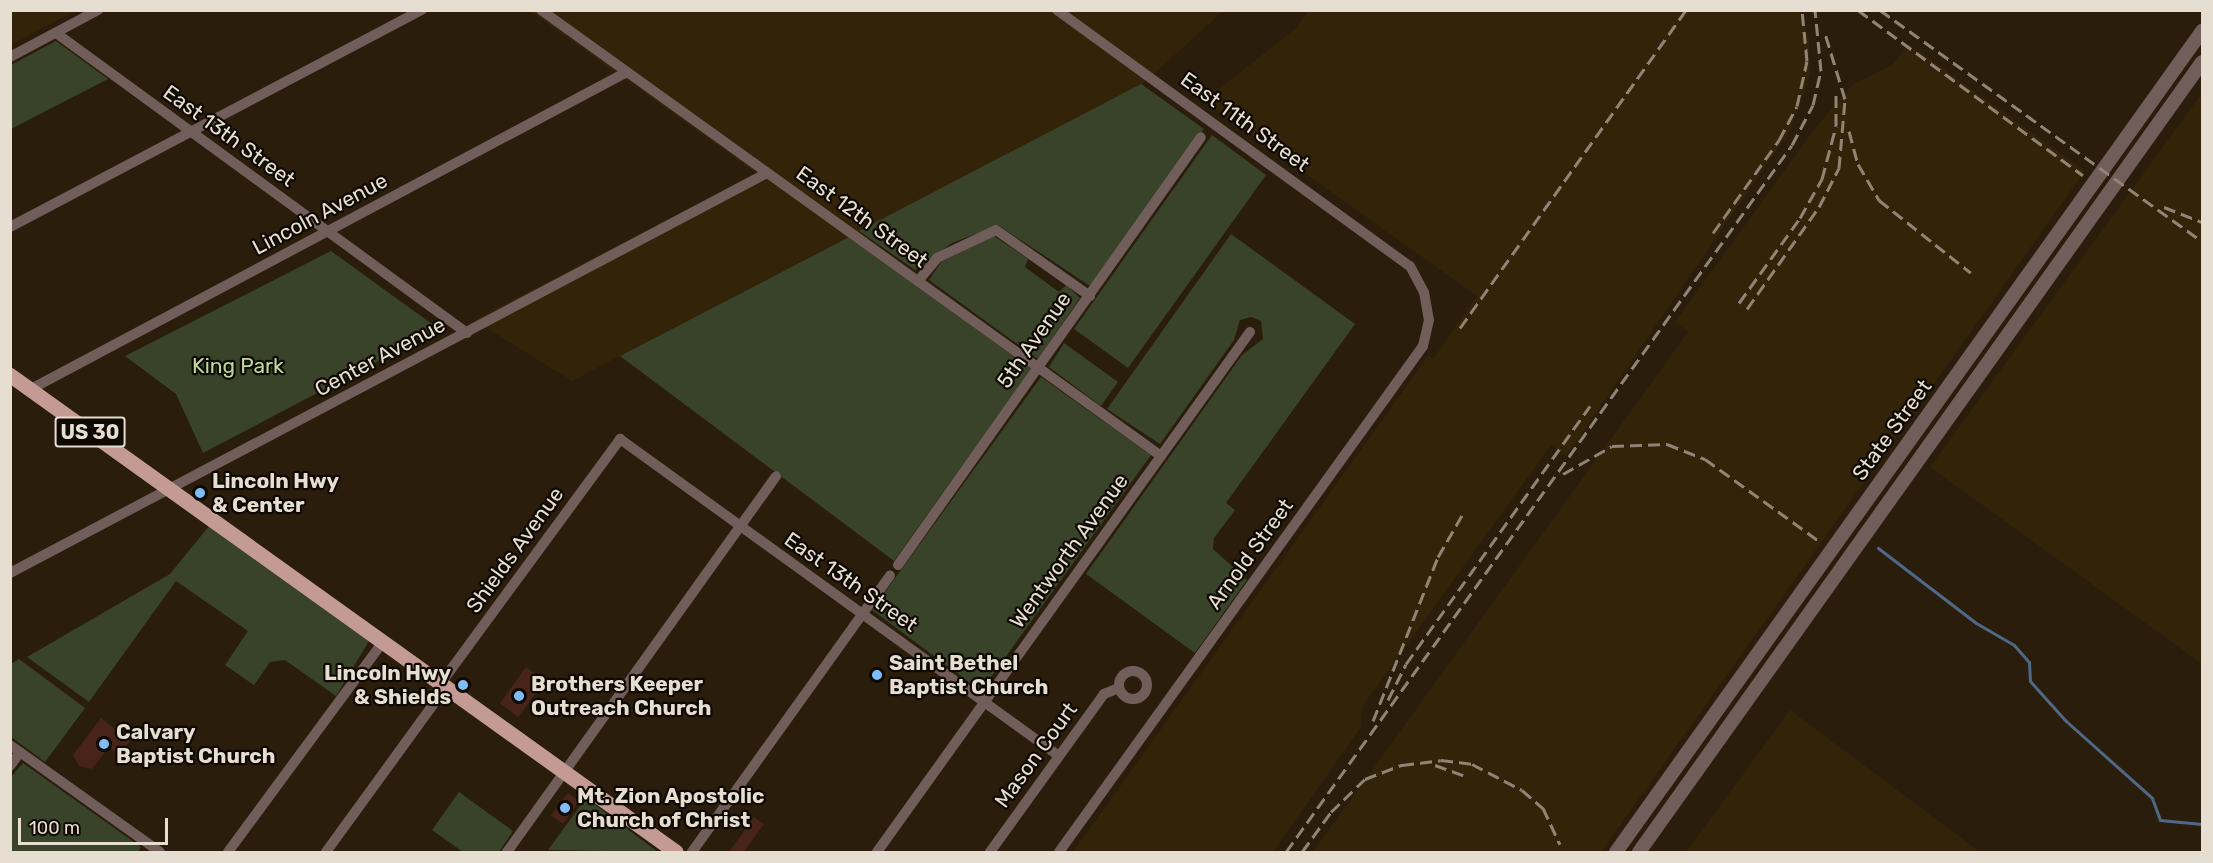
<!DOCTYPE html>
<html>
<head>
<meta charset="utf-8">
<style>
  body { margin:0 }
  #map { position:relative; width:2213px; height:863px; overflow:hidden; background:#2a1d0b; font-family:Rubik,sans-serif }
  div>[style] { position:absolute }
  .built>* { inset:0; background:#332309 }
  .green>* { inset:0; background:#384329 }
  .stream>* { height:3px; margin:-1.5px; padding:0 1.5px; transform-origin:1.5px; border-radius:1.5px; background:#4f6888 }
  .building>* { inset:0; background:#482418 }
  .minor>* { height:10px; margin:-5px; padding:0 5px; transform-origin:5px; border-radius:5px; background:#715d5a }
  .minor>.ring { margin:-5px; padding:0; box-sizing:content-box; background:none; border:10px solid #715d5a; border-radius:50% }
  .tertiary>* { height:14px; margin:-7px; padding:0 7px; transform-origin:7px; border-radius:7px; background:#715d5a }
  .primary>* { height:15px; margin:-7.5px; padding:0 7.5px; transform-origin:7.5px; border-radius:7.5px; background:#c49b94 }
  .rail>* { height:3px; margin-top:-1.5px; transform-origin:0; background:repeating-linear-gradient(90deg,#8f8475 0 12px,transparent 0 18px) }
  .dots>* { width:16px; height:16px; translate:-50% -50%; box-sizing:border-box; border:3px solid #0e0903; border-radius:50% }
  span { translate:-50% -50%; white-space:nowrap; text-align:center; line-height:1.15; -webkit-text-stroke:4.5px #0e0903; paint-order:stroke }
  .shield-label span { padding:2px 4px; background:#0e0903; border:2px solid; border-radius:4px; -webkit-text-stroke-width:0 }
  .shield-label { font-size:20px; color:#e7ded2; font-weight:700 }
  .street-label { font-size:21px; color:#e7ded2 }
  .park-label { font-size:21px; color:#beda9a }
  .poi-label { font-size:21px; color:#e7ded2; font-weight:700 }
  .left { translate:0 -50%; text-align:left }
  .right { translate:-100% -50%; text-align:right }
  .frame { position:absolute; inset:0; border:12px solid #e7ded2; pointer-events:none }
  .scale { position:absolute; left:18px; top:818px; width:150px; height:27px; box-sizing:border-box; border:3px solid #e7ded2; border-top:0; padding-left:8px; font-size:18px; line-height:21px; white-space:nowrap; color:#e7ded2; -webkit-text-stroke:4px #0e0903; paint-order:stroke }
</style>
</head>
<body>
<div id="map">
  <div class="built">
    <div style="clip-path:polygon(11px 10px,75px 10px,75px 11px,11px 45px)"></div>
    <div style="clip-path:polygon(530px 11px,1223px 11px,1144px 83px,572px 381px,474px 320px,756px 173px)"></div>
    <div style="clip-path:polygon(1308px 11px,1799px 11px,1809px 38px,1810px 75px,1791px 129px,1566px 456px,1551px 445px,1362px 707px,1361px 727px,1273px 852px,1073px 852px,1428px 356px,1433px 359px,1477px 296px,1204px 101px,1296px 28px)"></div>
    <div style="clip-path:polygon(1909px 44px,2085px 171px,1601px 852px,1313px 852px,1688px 332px,1675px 322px,1813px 131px,1852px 85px,1893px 64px)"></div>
    <div style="clip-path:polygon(2202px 93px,2202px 664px,1930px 467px)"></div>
    <div style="clip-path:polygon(1790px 710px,1980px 852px,1686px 852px)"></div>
  </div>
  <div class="green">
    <div style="clip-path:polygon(56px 41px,108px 79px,11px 129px,11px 65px)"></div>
    <div style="clip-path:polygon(1141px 84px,1204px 129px,1090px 286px,998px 225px,952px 243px,915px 270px,859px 231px)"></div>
    <div style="clip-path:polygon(1212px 135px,1266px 175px,1128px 368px,1074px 329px)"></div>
    <div style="clip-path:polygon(1231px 234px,1355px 324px,1226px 503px,1235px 510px,1214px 538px,1213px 549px,1247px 580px,1195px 653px,1086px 574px,1242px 355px,1263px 339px,1261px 321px,1251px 317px,1240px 320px,1234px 340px,1160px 444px,1107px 409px)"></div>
    <div style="clip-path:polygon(994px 236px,1028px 259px,1025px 267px,1059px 292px,1066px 285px,1080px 298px,1038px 359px,929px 280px,941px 262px)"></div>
    <div style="clip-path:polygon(849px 237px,1031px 369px,894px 561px,620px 356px)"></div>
    <div style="clip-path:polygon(331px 251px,439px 329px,203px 453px,176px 394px,125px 356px)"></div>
    <div style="clip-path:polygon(1064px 343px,1118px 382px,1101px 406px,1049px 367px)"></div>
    <div style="clip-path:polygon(1041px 377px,1151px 455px,981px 691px,872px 610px)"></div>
    <div style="clip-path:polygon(209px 526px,369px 641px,336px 696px,285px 660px,270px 662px,254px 685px,225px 665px,248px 631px,176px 581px,89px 702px,27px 657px,170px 574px)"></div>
    <div style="clip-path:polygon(19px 659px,85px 708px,45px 762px,11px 737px,11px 664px)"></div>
    <div style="clip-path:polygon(23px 763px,141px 847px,138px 852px,11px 852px,11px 777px)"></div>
    <div style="clip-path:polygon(459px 792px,513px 831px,499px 852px,463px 852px,432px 830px)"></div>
    <div style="clip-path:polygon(586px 798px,658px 852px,548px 850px)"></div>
  </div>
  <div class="stream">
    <div style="left:1878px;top:548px;width:123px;rotate:37.4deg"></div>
    <div style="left:1976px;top:623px;width:44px;rotate:30.1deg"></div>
    <div style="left:2014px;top:645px;width:23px;rotate:49deg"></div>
    <div style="left:2029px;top:662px;width:19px;rotate:87deg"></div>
    <div style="left:2030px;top:681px;width:54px;rotate:48deg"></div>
    <div style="left:2066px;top:721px;width:115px;rotate:41.8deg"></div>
    <div style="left:2152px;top:798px;width:23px;rotate:70deg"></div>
    <div style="left:2160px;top:820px;width:42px;rotate:5.4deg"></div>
  </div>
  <div class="building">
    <div style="clip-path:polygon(526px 667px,545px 681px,518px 717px,500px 703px)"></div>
    <div style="clip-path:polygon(101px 718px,130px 741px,119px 755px,109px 747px,92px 769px,79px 766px,73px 755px)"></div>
    <div style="clip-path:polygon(568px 793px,579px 801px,563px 824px,551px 815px)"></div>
    <div style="clip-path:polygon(754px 817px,764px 824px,744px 852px,729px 852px)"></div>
  </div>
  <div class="minor">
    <div style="left:541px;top:10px;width:764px;rotate:35.73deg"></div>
    <div style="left:1057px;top:10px;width:436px;rotate:36deg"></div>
    <div style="left:1410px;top:266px;width:30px;rotate:62deg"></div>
    <div style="left:1424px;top:292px;width:28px;rotate:80deg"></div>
    <div style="left:1429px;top:320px;width:27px;rotate:103deg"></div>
    <div style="left:1423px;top:346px;width:623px;rotate:125.73deg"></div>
    <div style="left:56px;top:33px;width:509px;rotate:36.13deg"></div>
    <div style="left:10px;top:57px;width:100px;rotate:-28.1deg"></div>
    <div style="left:10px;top:227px;width:466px;rotate:-27.8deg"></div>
    <div style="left:918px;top:281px;width:30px;rotate:-50deg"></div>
    <div style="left:937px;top:258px;width:65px;rotate:-25.4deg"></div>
    <div style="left:996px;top:230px;width:115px;rotate:35.1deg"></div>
    <div style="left:31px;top:389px;width:675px;rotate:-28.01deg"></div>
    <div style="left:898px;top:565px;width:524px;rotate:-54.7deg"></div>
    <div style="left:10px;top:573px;width:856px;rotate:-27.85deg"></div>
    <div class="ring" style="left:1119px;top:671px;width:18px;height:18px"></div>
    <div style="left:441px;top:683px;width:303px;rotate:-53.7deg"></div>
    <div style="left:620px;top:439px;width:541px;rotate:35.83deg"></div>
    <div style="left:10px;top:745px;width:184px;rotate:35.5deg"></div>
    <div style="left:10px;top:766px;width:17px;rotate:-54deg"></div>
    <div style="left:228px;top:852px;width:261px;rotate:-53.6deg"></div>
    <div style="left:326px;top:852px;width:204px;rotate:-54deg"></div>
    <div style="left:507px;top:852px;width:462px;rotate:-54.4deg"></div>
    <div style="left:692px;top:852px;width:340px;rotate:-54.4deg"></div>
    <div style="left:877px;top:852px;width:640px;rotate:-54.35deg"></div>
    <div style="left:990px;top:852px;width:195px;rotate:-54.2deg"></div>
    <div style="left:1104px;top:694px;width:16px;rotate:-22deg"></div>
  </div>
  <div class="tertiary">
    <div style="left:1616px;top:852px;width:1009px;rotate:-54.48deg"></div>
    <div style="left:1639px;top:852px;width:970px;rotate:-54.52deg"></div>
  </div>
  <div class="primary">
    <div style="left:10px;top:375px;width:819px;rotate:35.61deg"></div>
  </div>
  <div class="rail">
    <div style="left:1858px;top:10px;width:279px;rotate:36.3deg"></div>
    <div style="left:1880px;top:10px;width:396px;rotate:35.7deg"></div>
    <div style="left:1849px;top:131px;width:34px;rotate:75deg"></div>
    <div style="left:1858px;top:164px;width:42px;rotate:59.7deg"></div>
    <div style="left:1879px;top:200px;width:117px;rotate:38.4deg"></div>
    <div style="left:2164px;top:207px;width:41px;rotate:21.5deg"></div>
    <div style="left:1713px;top:233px;width:114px;rotate:-54.6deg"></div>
    <div style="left:1779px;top:140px;width:38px;rotate:-62deg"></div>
    <div style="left:1797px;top:106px;width:46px;rotate:-77.5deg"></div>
    <div style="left:1807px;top:61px;width:51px;rotate:-95.6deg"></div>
    <div style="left:1739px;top:303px;width:105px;rotate:-54.3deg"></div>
    <div style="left:1800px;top:218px;width:45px;rotate:-60.6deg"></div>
    <div style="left:1822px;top:179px;width:55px;rotate:-75.2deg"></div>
    <div style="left:1836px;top:126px;width:33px;rotate:-90deg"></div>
    <div style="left:1747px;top:309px;width:125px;rotate:-54.8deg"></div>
    <div style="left:1819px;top:207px;width:44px;rotate:-62.9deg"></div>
    <div style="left:1839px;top:168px;width:69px;rotate:-85deg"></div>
    <div style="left:1845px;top:99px;width:69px;rotate:-106.9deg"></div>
    <div style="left:1460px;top:328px;width:390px;rotate:-54.6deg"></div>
    <div style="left:1563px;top:474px;width:56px;rotate:-29.7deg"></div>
    <div style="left:1612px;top:446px;width:55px;rotate:-2.1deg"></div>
    <div style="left:1667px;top:444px;width:41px;rotate:21.5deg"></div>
    <div style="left:1705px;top:459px;width:140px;rotate:35.7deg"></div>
    <div style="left:1388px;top:700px;width:40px;rotate:-63.4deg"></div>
    <div style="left:1406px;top:664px;width:317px;rotate:-54.5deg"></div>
    <div style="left:1373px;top:721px;width:176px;rotate:-68.4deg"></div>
    <div style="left:1438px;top:557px;width:54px;rotate:-60.1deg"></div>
    <div style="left:1435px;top:765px;width:32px;rotate:20deg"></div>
    <div style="left:1286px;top:852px;width:869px;rotate:-54.41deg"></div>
    <div style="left:1792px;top:145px;width:45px;rotate:-62.3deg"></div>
    <div style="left:1813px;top:105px;width:35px;rotate:-77deg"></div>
    <div style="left:1821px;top:71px;width:61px;rotate:-95.6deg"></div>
    <div style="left:1302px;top:852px;width:49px;rotate:-54.1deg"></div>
    <div style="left:1331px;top:812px;width:47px;rotate:-44.1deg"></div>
    <div style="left:1365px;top:779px;width:40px;rotate:-21deg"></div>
    <div style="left:1402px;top:765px;width:39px;rotate:-7deg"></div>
    <div style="left:1441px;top:760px;width:31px;rotate:7deg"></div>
    <div style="left:1472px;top:764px;width:56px;rotate:27.5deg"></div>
    <div style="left:1522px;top:790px;width:28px;rotate:41deg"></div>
    <div style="left:1543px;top:808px;width:40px;rotate:65deg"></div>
  </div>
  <div class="dots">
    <div style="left:200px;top:493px;background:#7fbdfa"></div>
    <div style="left:877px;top:675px;background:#7fbdfa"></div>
    <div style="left:463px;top:685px;background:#7fbdfa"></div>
    <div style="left:519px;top:696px;background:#7fbdfa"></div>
    <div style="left:104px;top:744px;background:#7fbdfa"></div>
    <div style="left:565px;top:808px;background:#7fbdfa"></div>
  </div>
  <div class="shield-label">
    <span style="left:90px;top:432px">US 30</span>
  </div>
  <div class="street-label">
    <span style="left:1245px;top:122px;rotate:36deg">East 11th Street</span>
    <span style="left:229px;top:136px;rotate:36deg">East 13th Street</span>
    <span style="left:320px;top:214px;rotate:-28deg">Lincoln Avenue</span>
    <span style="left:862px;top:217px;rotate:36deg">East 12th Street</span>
    <span style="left:1034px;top:340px;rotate:-55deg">5th Avenue</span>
    <span style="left:380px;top:357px;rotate:-28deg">Center Avenue</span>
    <span style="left:1892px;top:430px;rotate:-54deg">State Street</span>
    <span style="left:515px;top:550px;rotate:-54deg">Shields Avenue</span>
    <span style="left:1069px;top:551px;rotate:-54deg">Wentworth Avenue</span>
    <span style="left:1250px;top:554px;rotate:-54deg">Arnold Street</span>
    <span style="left:851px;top:582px;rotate:35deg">East 13th Street</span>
    <span style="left:1036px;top:755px;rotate:-54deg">Mason Court</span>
  </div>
  <div class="park-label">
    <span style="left:238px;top:366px">King Park</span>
  </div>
  <div class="poi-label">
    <span class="left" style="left:212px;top:493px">Lincoln Hwy<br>&amp; Center</span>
    <span class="left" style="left:889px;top:675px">Saint Bethel<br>Baptist Church</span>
    <span class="right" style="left:451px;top:685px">Lincoln Hwy<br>&amp; Shields</span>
    <span class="left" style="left:531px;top:696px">Brothers Keeper<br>Outreach Church</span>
    <span class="left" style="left:116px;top:744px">Calvary<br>Baptist Church</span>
    <span class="left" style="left:577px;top:808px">Mt. Zion Apostolic<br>Church of Christ</span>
  </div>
  <div class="frame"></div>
  <div class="scale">100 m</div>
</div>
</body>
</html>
